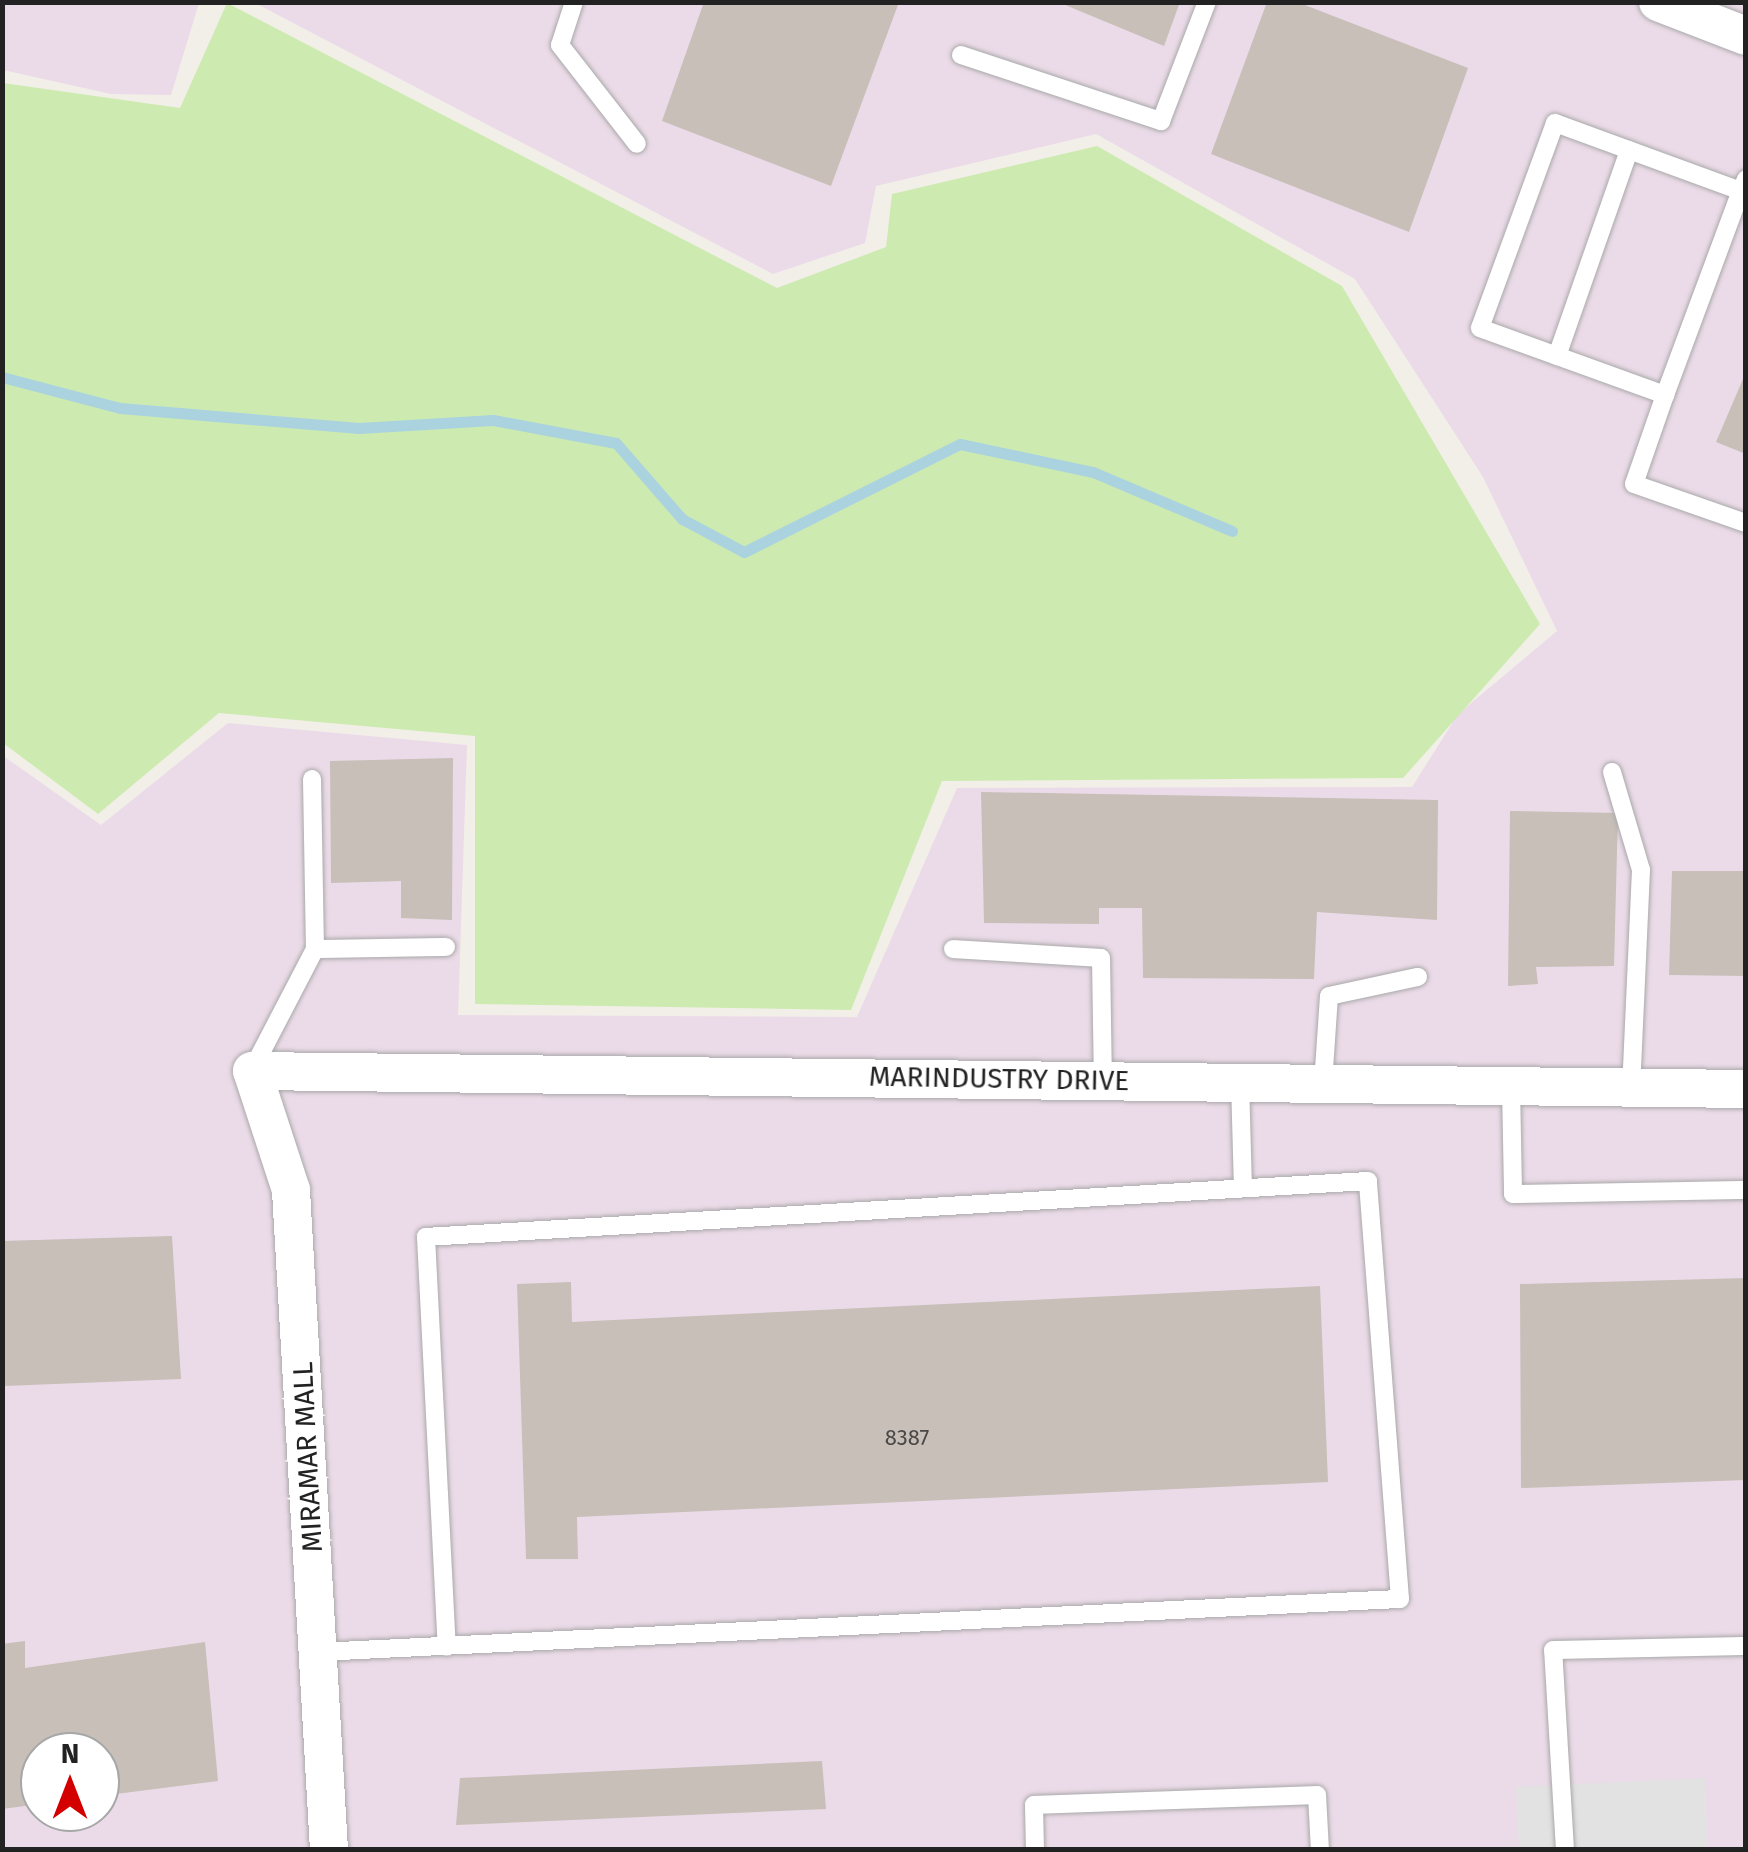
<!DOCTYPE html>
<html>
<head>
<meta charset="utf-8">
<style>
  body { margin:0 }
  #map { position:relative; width:1748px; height:1852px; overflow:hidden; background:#f2efe9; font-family:"Fira Sans",sans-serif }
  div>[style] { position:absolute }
  .industrial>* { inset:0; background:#ebdbe8 }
  .grass>* { inset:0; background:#cdebb0 }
  .parking>* { inset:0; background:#e2e2e2 }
  .stream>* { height:11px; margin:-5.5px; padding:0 5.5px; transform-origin:5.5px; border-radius:5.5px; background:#aad3df }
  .building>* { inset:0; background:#c7bfb8 }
  .roads { filter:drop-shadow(0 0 2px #a9a9a9) drop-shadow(0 0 2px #a9a9a9) }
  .service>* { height:18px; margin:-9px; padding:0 9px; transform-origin:9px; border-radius:9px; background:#fff }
  .minor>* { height:38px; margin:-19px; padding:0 19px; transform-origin:19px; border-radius:19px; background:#fff }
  span { translate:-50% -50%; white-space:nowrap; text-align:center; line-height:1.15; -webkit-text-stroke:9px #fff; paint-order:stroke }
  .number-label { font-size:22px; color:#4b4948 }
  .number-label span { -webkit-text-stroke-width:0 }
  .street-label { font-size:28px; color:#222 }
  .frame { position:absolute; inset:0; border:5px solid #222; pointer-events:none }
  .north { position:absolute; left:20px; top:1732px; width:100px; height:100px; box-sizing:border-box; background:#fff; border:2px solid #a7a7a7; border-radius:50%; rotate:0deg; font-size:28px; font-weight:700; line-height:40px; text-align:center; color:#222 }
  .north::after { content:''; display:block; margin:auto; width:35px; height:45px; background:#d40000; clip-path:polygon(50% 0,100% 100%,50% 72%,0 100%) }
</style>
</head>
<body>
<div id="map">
  <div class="industrial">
    <div style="clip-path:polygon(3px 2px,199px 2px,199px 3px,171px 95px,111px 94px,3px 70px)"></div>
    <div style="clip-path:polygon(evenodd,255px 3px,1745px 3px,1745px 1849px,3px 1849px,2px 755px,101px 825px,228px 723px,467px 745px,458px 1015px,857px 1017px,957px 788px,1412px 787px,1458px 714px,1557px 631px,1483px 477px,1355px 279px,1096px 134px,876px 186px,865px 243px,773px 274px,255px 3px,40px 1752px,100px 1752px,100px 1812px,40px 1812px,40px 1752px)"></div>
  </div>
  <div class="grass">
    <div style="clip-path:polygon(227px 3px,777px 288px,886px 247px,892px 194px,1097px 146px,1342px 286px,1540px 624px,1403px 778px,942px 781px,851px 1010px,475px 1004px,475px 736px,219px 713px,98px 814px,3px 743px,3px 83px,180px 108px)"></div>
  </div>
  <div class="parking">
    <div style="clip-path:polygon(1705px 1778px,1708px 1849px,1519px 1849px,1516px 1787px)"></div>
  </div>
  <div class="stream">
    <div style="left:2px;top:377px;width:122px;rotate:14.7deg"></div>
    <div style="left:120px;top:408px;width:240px;rotate:4.8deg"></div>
    <div style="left:359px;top:428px;width:134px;rotate:-3.4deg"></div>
    <div style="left:493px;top:420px;width:125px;rotate:10.6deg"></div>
    <div style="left:616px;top:443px;width:101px;rotate:49deg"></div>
    <div style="left:682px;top:519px;width:70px;rotate:28deg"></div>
    <div style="left:744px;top:552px;width:241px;rotate:-26.6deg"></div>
    <div style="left:960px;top:444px;width:136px;rotate:11.9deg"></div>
    <div style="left:1093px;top:472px;width:151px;rotate:23deg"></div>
  </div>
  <div class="building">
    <div style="clip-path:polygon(704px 2px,899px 2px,831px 186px,662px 121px)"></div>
    <div style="clip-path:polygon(1058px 2px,1180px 2px,1164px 46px)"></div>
    <div style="clip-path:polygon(1267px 2px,1297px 2px,1468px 68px,1409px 232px,1211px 154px)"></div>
    <div style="clip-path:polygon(1746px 372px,1746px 454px,1716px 442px)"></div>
    <div style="clip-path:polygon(453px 758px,452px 920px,401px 918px,401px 881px,331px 883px,330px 761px)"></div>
    <div style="clip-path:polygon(981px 792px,1438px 800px,1437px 920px,1317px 912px,1314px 979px,1143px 978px,1142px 908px,1099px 908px,1099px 924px,984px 923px)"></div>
    <div style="clip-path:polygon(1510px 811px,1618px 813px,1614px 966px,1536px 967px,1538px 984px,1508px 986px)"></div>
    <div style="clip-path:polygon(1672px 871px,1746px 871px,1746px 976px,1669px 975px)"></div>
    <div style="clip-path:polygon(172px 1236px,181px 1379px,4px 1386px,2px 1241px)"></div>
    <div style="clip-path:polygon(1746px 1278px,1746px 1480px,1521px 1488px,1520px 1284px)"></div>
    <div style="clip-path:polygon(571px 1282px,572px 1322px,1320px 1286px,1328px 1482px,577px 1517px,578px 1559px,526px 1559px,517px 1284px)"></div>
    <div style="clip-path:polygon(25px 1641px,25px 1668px,205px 1642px,218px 1781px,100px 1796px,100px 1752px,40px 1752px,40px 1804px,2px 1809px,2px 1644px)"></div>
    <div style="clip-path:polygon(822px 1761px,826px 1809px,456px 1825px,460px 1778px)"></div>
  </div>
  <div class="roads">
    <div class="service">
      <div style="left:574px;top:2px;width:45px;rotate:108deg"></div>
      <div style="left:560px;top:45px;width:125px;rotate:52.1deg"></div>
      <div style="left:961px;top:55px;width:211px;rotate:18.3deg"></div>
      <div style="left:1161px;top:121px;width:128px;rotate:-68.9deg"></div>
      <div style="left:1741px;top:191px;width:198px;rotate:-159.9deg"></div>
      <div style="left:1555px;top:123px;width:218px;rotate:110.1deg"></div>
      <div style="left:1480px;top:328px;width:197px;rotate:19.9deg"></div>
      <div style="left:1665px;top:395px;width:218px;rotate:-69.6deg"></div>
      <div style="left:1741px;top:191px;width:13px;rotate:-67deg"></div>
      <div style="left:1557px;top:356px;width:218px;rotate:-70.7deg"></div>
      <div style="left:1665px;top:395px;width:94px;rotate:109.2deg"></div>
      <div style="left:1634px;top:484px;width:119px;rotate:19.2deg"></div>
      <div style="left:1612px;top:772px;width:102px;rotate:73.5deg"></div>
      <div style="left:1641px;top:870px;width:218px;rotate:92.6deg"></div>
      <div style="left:312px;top:779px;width:170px;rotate:89deg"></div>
      <div style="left:953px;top:949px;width:148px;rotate:3.5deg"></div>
      <div style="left:1101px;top:958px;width:123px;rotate:89.1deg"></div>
      <div style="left:252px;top:1070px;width:136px;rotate:-62.5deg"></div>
      <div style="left:315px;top:949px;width:131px;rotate:-0.9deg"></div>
      <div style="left:1240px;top:1082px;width:106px;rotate:88.4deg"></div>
      <div style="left:1323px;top:1084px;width:88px;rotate:-86.1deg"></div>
      <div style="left:1329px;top:996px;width:91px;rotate:-12.1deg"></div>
      <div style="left:1511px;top:1086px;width:108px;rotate:88.9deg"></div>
      <div style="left:1513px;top:1194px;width:233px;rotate:-1deg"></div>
      <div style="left:319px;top:1652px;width:1082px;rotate:-2.81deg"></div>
      <div style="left:1400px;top:1599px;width:419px;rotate:-94.4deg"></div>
      <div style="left:1368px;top:1181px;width:944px;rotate:176.6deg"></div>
      <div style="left:426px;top:1237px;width:410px;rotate:87.1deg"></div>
      <div style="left:1035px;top:1850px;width:45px;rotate:-91.3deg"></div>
      <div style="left:1034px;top:1805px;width:283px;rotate:-2deg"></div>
      <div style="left:1317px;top:1795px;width:55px;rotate:86.9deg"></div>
      <div style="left:1565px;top:1850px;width:200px;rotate:-93.4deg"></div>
      <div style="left:1553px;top:1650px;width:193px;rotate:-1.2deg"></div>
    </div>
    <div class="minor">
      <div style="left:1658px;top:2px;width:94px;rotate:21.1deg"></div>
      <div style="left:329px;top:1850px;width:661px;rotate:-93.3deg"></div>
      <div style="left:291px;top:1190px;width:125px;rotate:-108.1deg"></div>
      <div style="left:252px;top:1071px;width:1494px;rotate:0.69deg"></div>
    </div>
  </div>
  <div class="number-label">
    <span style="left:907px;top:1438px">8387</span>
  </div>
  <div class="street-label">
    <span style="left:999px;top:1079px;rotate:1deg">MARINDUSTRY DRIVE</span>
    <span style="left:308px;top:1457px;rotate:-93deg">MIRAMAR MALL</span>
  </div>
  <div class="frame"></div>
  <div class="north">N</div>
</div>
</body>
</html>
